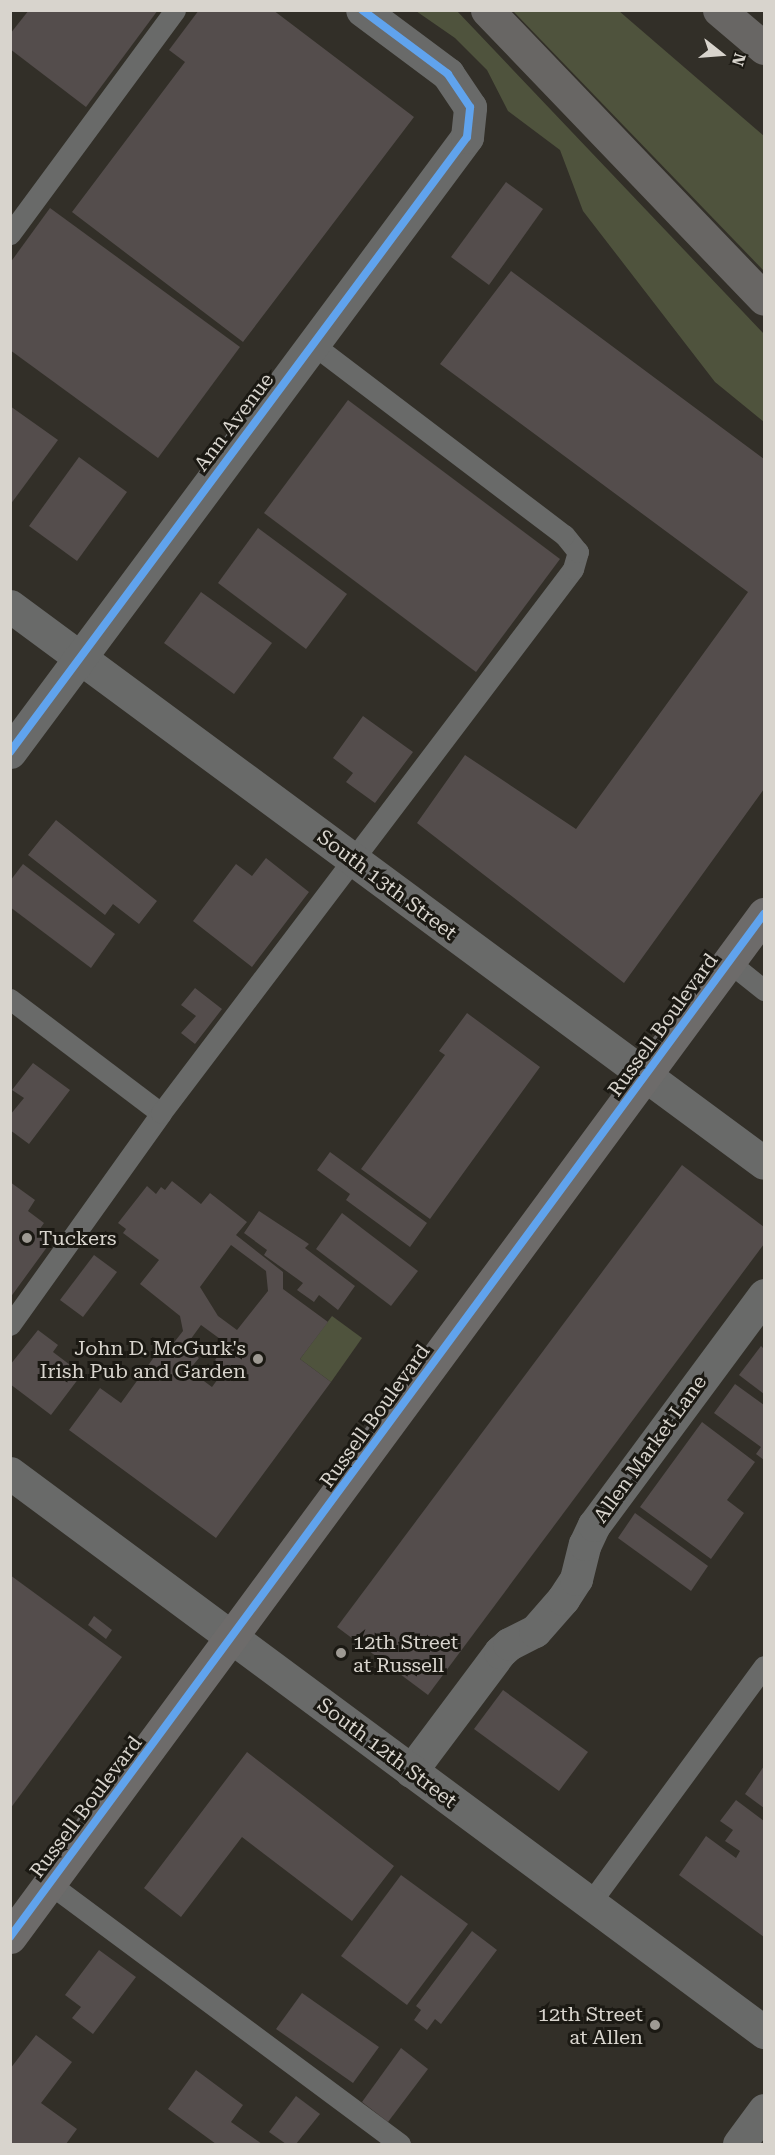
<!DOCTYPE html>
<html>
<head>
<meta charset="utf-8">
<style>
  body { margin:0 }
  #map { position:relative; width:775px; height:2155px; overflow:hidden; background:#322f28; font-family:"Roboto Serif",serif }
  div>[style] { position:absolute }
  .green>* { inset:0; background:#4f533d }
  .building>* { inset:0; background:#544d4c }
  .service>* { height:21px; margin:-10.5px; padding:0 10.5px; transform-origin:10.5px; border-radius:10.5px; background:#696a69 }
  .minor>* { height:33px; margin:-16.5px; padding:0 16.5px; transform-origin:16.5px; border-radius:16.5px; background:#696a69 }
  .tertiary>* { height:33px; margin:-16.5px; padding:0 16.5px; transform-origin:16.5px; border-radius:16.5px; background:#696a69 }
  .secondary>* { height:33px; margin:-16.5px; padding:0 16.5px; transform-origin:16.5px; border-radius:16.5px; background:#6d6b6a }
  .motorway>* { height:33px; margin:-16.5px; padding:0 16.5px; transform-origin:16.5px; border-radius:16.5px; background:#686664 }
  .cycleway>* { height:8px; margin:-4px; padding:0 4px; transform-origin:4px; border-radius:4px; background:#60a3ed }
  .dots>* { width:16px; height:16px; translate:-50% -50%; box-sizing:border-box; border:3px solid #1b1913; border-radius:50% }
  span { translate:-50% -50%; white-space:nowrap; text-align:center; line-height:1.15; -webkit-text-stroke:6px #1b1913; paint-order:stroke }
  .street-label { font-size:20px; color:#d8d4cd }
  .poi-label { font-size:20px; color:#d8d4cd }
  .left { translate:0 -50%; text-align:left }
  .right { translate:-100% -50%; text-align:right }
  .frame { position:absolute; inset:0; border:12px solid #d8d4cd; pointer-events:none }
  .north { position:absolute; left:691px; top:24px; width:60px; height:60px; -webkit-text-stroke:4px #1b1913; paint-order:stroke; rotate:107deg; font-size:16px; font-weight:700; line-height:24px; text-align:center; color:#d8d4cd }
  .north::after { content:''; display:block; margin:auto; width:21px; height:27px; background:#d8d4cd; clip-path:polygon(50% 0,100% 100%,50% 72%,0 100%) }
</style>
</head>
<body>
<div id="map">
  <div class="green">
    <div style="clip-path:polygon(416px 11px,457px 11px,764px 334px,764px 422px,715px 382px,583px 211px,560px 150px,508px 111px,487px 70px,455px 38px)"></div>
    <div style="clip-path:polygon(513px 11px,619px 11px,764px 136px,764px 271px)"></div>
    <div style="clip-path:polygon(332px 1316px,362px 1338px,331px 1382px,300px 1359px)"></div>
  </div>
  <div class="building">
    <div style="clip-path:polygon(29px 10px,158px 10px,86px 107px,10px 49px,10px 34px)"></div>
    <div style="clip-path:polygon(199px 10px,273px 10px,414px 117px,243px 342px,72px 212px,185px 62px,169px 50px)"></div>
    <div style="clip-path:polygon(506px 182px,543px 209px,489px 285px,451px 257px)"></div>
    <div style="clip-path:polygon(50px 208px,240px 347px,158px 458px,10px 350px,10px 263px)"></div>
    <div style="clip-path:polygon(511px 271px,764px 459px,764px 789px,624px 983px,417px 823px,465px 755px,576px 829px,748px 592px,440px 364px)"></div>
    <div style="clip-path:polygon(348px 400px,560px 559px,476px 672px,264px 513px)"></div>
    <div style="clip-path:polygon(10px 406px,58px 440px,10px 505px)"></div>
    <div style="clip-path:polygon(79px 457px,127px 492px,77px 561px,29px 526px)"></div>
    <div style="clip-path:polygon(258px 528px,347px 594px,306px 649px,218px 583px)"></div>
    <div style="clip-path:polygon(201px 592px,272px 643px,234px 694px,164px 643px)"></div>
    <div style="clip-path:polygon(363px 716px,413px 752px,375px 803px,346px 782px,353px 773px,333px 758px)"></div>
    <div style="clip-path:polygon(56px 820px,157px 901px,139px 924px,113px 904px,105px 915px,28px 855px)"></div>
    <div style="clip-path:polygon(266px 858px,309px 892px,252px 967px,193px 921px,236px 864px,252px 876px)"></div>
    <div style="clip-path:polygon(23px 864px,115px 934px,91px 968px,10px 907px,10px 881px)"></div>
    <div style="clip-path:polygon(195px 988px,222px 1009px,195px 1044px,181px 1033px,196px 1016px,181px 1005px)"></div>
    <div style="clip-path:polygon(467px 1013px,540px 1067px,430px 1219px,361px 1169px,445px 1055px,439px 1051px)"></div>
    <div style="clip-path:polygon(33px 1063px,70px 1090px,29px 1144px,10px 1130px,10px 1115px,24px 1098px,12px 1090px)"></div>
    <div style="clip-path:polygon(330px 1152px,427px 1223px,410px 1247px,346px 1200px,350px 1194px,317px 1170px)"></div>
    <div style="clip-path:polygon(682px 1165px,764px 1227px,764px 1244px,428px 1695px,337px 1627px)"></div>
    <div style="clip-path:polygon(evenodd,172px 1181px,201px 1204px,210px 1193px,247px 1222px,236px 1235px,283px 1272px,283px 1289px,328px 1322px,300px 1359px,331px 1382px,216px 1538px,69px 1430px,100px 1388px,121px 1403px,162px 1346px,168px 1350px,183px 1331px,180px 1316px,140px 1284px,159px 1260px,123px 1233px,126px 1229px,118px 1223px,147px 1186px,156px 1194px,161px 1187px,165px 1190px,172px 1181px,231px 1245px,266px 1271px,268px 1291px,237px 1330px,218px 1316px,200px 1287px,231px 1245px,172px 1181px,201px 1325px,227px 1344px,215px 1360px,226px 1368px,212px 1387px,189px 1370px,199px 1358px,185px 1347px,201px 1325px)"></div>
    <div style="clip-path:polygon(10px 1182px,35px 1200px,28px 1211px,44px 1223px,37px 1233px,50px 1243px,10px 1298px)"></div>
    <div style="clip-path:polygon(259px 1211px,309px 1244px,305px 1248px,355px 1286px,338px 1310px,319px 1295px,314px 1302px,297px 1290px,303px 1283px,264px 1255px,267px 1250px,244px 1233px)"></div>
    <div style="clip-path:polygon(342px 1213px,418px 1271px,391px 1306px,316px 1249px)"></div>
    <div style="clip-path:polygon(94px 1255px,117px 1272px,83px 1317px,60px 1300px)"></div>
    <div style="clip-path:polygon(38px 1330px,58px 1345px,53px 1352px,82px 1374px,51px 1415px,10px 1384px,10px 1365px)"></div>
    <div style="clip-path:polygon(761px 1346px,764px 1349px,764px 1394px,739px 1375px)"></div>
    <div style="clip-path:polygon(735px 1384px,764px 1405px,764px 1460px,756px 1454px,761px 1447px,714px 1413px)"></div>
    <div style="clip-path:polygon(702px 1422px,755px 1462px,727px 1500px,744px 1513px,711px 1559px,640px 1507px)"></div>
    <div style="clip-path:polygon(635px 1513px,708px 1566px,691px 1591px,618px 1538px)"></div>
    <div style="clip-path:polygon(10px 1575px,122px 1657px,10px 1809px)"></div>
    <div style="clip-path:polygon(94px 1616px,112px 1630px,106px 1639px,88px 1625px)"></div>
    <div style="clip-path:polygon(503px 1690px,588px 1752px,559px 1791px,474px 1729px)"></div>
    <div style="clip-path:polygon(247px 1752px,394px 1866px,352px 1921px,242px 1837px,181px 1917px,144px 1888px)"></div>
    <div style="clip-path:polygon(764px 1766px,764px 1808px,745px 1794px)"></div>
    <div style="clip-path:polygon(736px 1800px,764px 1821px,764px 1937px,679px 1875px,706px 1836px,736px 1858px,740px 1851px,725px 1841px,733px 1830px,720px 1821px)"></div>
    <div style="clip-path:polygon(401px 1875px,468px 1924px,407px 2005px,341px 1956px)"></div>
    <div style="clip-path:polygon(472px 1931px,497px 1950px,441px 2024px,435px 2019px,427px 2030px,414px 2020px,421px 2010px,416px 2006px)"></div>
    <div style="clip-path:polygon(99px 1950px,136px 1977px,93px 2034px,72px 2018px,81px 2007px,65px 1995px)"></div>
    <div style="clip-path:polygon(302px 1993px,379px 2047px,353px 2083px,276px 2029px)"></div>
    <div style="clip-path:polygon(36px 2035px,72px 2062px,41px 2103px,77px 2129px,66px 2144px,10px 2144px,10px 2069px)"></div>
    <div style="clip-path:polygon(401px 2048px,428px 2069px,388px 2122px,362px 2102px)"></div>
    <div style="clip-path:polygon(196px 2070px,243px 2105px,231px 2122px,262px 2144px,216px 2144px,168px 2109px)"></div>
    <div style="clip-path:polygon(296px 2096px,320px 2114px,296px 2144px,286px 2144px,269px 2132px)"></div>
  </div>
  <div class="service">
    <div style="left:10px;top:234px;width:278px;rotate:-53.6deg"></div>
    <div style="left:729px;top:962px;width:45px;rotate:38.7deg"></div>
    <div style="left:10px;top:999px;width:189px;rotate:37.1deg"></div>
    <div style="left:10px;top:1325px;width:260px;rotate:-54.5deg"></div>
    <div style="left:161px;top:1113px;width:682px;rotate:-52.86deg"></div>
    <div style="left:573px;top:569px;width:18px;rotate:-74deg"></div>
    <div style="left:578px;top:552px;width:22px;rotate:-129deg"></div>
    <div style="left:564px;top:535px;width:316px;rotate:-142.8deg"></div>
    <div style="left:50px;top:1884px;width:436px;rotate:36.6deg"></div>
    <div style="left:590px;top:1903px;width:294px;rotate:-53.7deg"></div>
  </div>
  <div class="minor">
    <div style="left:10px;top:606px;width:937px;rotate:36.45deg"></div>
    <div style="left:10px;top:752px;width:766px;rotate:-53.38deg"></div>
    <div style="left:467px;top:137px;width:30px;rotate:-84deg"></div>
    <div style="left:470px;top:107px;width:40px;rotate:-124deg"></div>
    <div style="left:448px;top:74px;width:107px;rotate:-143.3deg"></div>
    <div style="left:411px;top:1771px;width:149px;rotate:-53.2deg"></div>
    <div style="left:500px;top:1652px;width:12px;rotate:-42deg"></div>
    <div style="left:509px;top:1644px;width:29px;rotate:-27deg"></div>
    <div style="left:535px;top:1631px;width:43px;rotate:-48.8deg"></div>
    <div style="left:563px;top:1599px;width:24px;rotate:-57deg"></div>
    <div style="left:576px;top:1579px;width:36px;rotate:-76deg"></div>
    <div style="left:585px;top:1544px;width:21px;rotate:-65deg"></div>
    <div style="left:594px;top:1525px;width:286px;rotate:-53.5deg"></div>
    <div style="left:739px;top:2144px;width:42px;rotate:-53.7deg"></div>
  </div>
  <div class="tertiary">
    <div style="left:10px;top:1473px;width:939px;rotate:36.55deg"></div>
  </div>
  <div class="secondary">
    <div style="left:10px;top:1937px;width:1271px;rotate:-53.61deg"></div>
  </div>
  <div class="motorway">
    <div style="left:487px;top:10px;width:400px;rotate:46.2deg"></div>
    <div style="left:719px;top:10px;width:59px;rotate:40.2deg"></div>
  </div>
  <div class="cycleway">
    <div style="left:10px;top:752px;width:766px;rotate:-53.38deg"></div>
    <div style="left:467px;top:137px;width:30px;rotate:-84deg"></div>
    <div style="left:470px;top:107px;width:40px;rotate:-124deg"></div>
    <div style="left:448px;top:74px;width:107px;rotate:-143.3deg"></div>
    <div style="left:10px;top:1937px;width:1271px;rotate:-53.61deg"></div>
  </div>
  <div class="dots">
    <div style="left:27px;top:1238px;background:#9e9a93"></div>
    <div style="left:258px;top:1359px;background:#9e9a93"></div>
    <div style="left:341px;top:1653px;background:#9e9a93"></div>
    <div style="left:655px;top:2025px;background:#9e9a93"></div>
  </div>
  <div class="street-label">
    <span style="left:234px;top:422px;rotate:-53deg">Ann Avenue</span>
    <span style="left:387px;top:885px;rotate:37deg">South 13th Street</span>
    <span style="left:663px;top:1025px;rotate:-54deg">Russell Boulevard</span>
    <span style="left:375px;top:1416px;rotate:-54deg">Russell Boulevard</span>
    <span style="left:650px;top:1449px;rotate:-54deg">Allen Market Lane</span>
    <span style="left:387px;top:1753px;rotate:37deg">South 12th Street</span>
    <span style="left:86px;top:1807px;rotate:-53deg">Russell Boulevard</span>
  </div>
  <div class="poi-label">
    <span class="left" style="left:39px;top:1238px">Tuckers</span>
    <span class="right" style="left:246px;top:1360px">John D. McGurk's<br>Irish Pub and Garden</span>
    <span class="left" style="left:353px;top:1654px">12th Street<br>at Russell</span>
    <span class="right" style="left:643px;top:2026px">12th Street<br>at Allen</span>
  </div>
  <div class="frame"></div>
  <div class="north">N</div>
</div>
</body>
</html>
